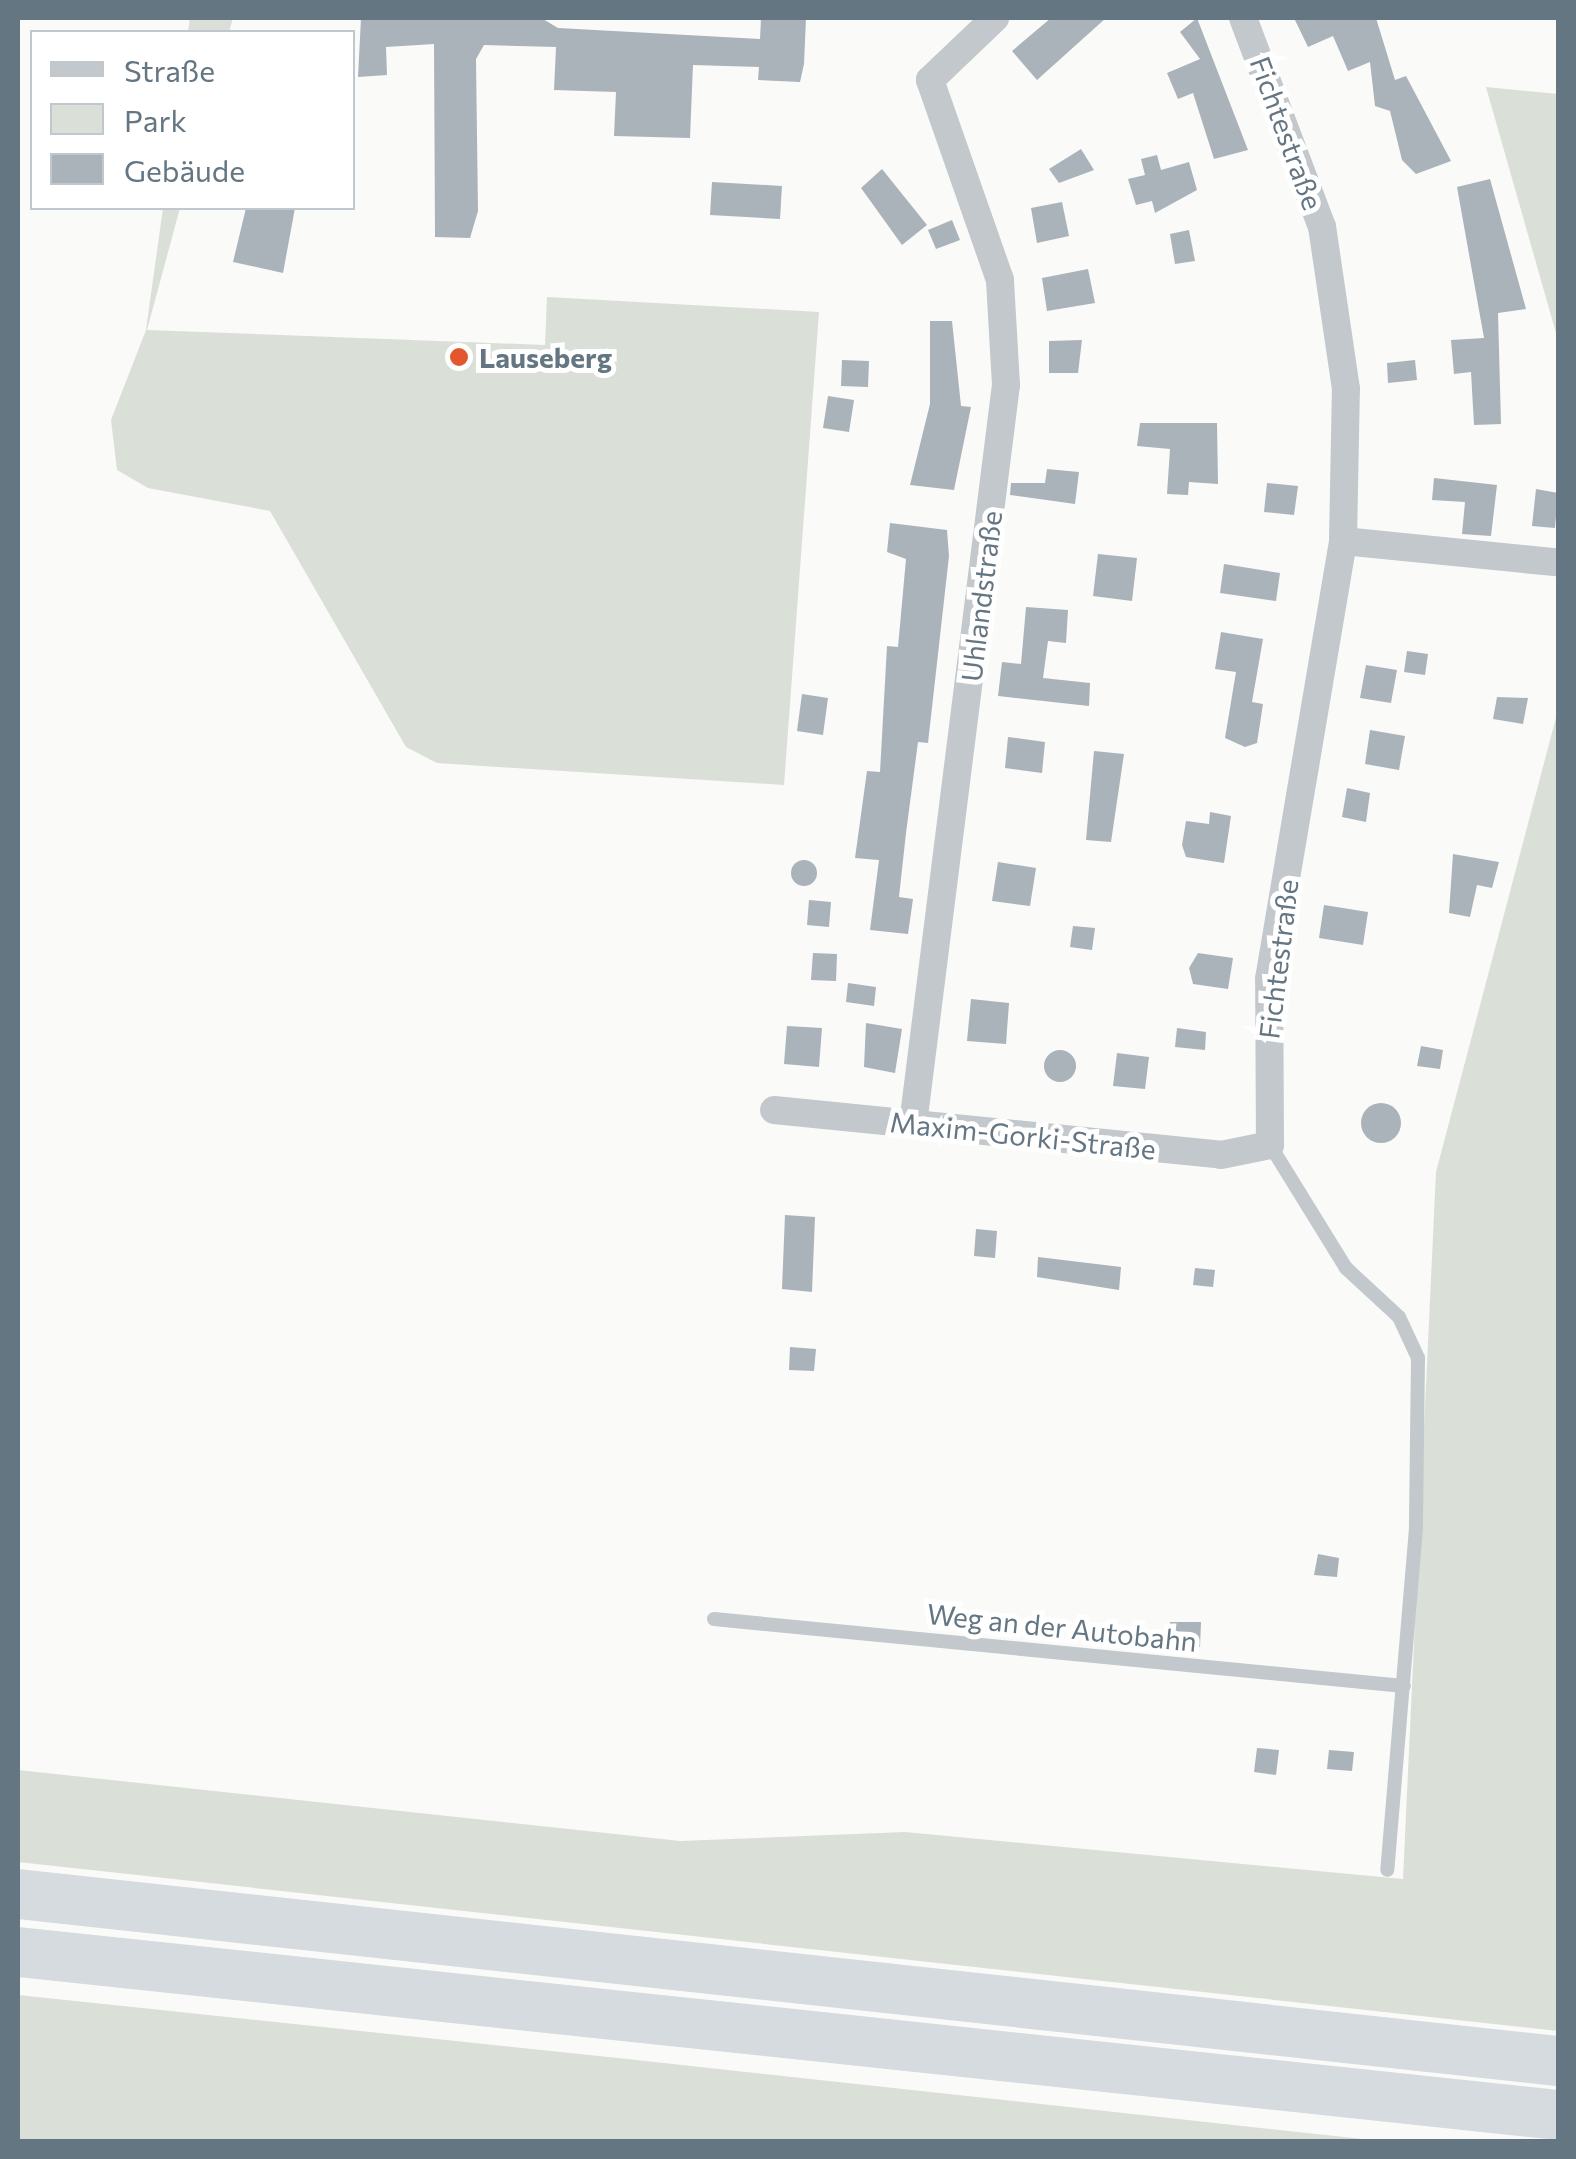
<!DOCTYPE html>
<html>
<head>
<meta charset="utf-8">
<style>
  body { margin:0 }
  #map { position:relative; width:1576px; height:2159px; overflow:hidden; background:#fafaf8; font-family:Commissioner,sans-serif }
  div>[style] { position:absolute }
  .green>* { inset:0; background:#dadfd7 }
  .building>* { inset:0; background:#aab3b9 }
  .round { border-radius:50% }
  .service>* { height:14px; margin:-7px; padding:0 7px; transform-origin:7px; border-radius:7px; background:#c3c8cc }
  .minor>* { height:28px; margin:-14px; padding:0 14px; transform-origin:14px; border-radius:14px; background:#c3c8cc }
  .motorway>* { height:50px; margin:-25px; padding:0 25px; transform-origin:25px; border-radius:25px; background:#d6dbdf }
  .dots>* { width:28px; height:28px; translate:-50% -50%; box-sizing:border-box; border:5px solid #fff; border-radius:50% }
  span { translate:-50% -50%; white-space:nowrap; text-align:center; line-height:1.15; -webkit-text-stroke:10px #fff; paint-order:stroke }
  .street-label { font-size:28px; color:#657683 }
  .poi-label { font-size:28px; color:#657683; font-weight:700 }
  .left { translate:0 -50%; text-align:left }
  .frame { position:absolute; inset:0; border:20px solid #657683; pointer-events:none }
  .legend { position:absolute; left:30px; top:30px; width:325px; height:180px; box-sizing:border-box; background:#fff; border:2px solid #c1c8cd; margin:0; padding:12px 18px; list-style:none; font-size:30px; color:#657683 }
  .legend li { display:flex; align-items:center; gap:20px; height:50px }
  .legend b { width:50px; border:2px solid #c1c8cd }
</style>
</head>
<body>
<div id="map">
  <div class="green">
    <div style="clip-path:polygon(190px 18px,233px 18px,229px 32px,188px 32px)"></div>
    <div style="clip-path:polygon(1486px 87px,1558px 94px,1558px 340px)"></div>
    <div style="clip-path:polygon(163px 208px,180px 208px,147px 330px,545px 345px,547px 297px,819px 312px,784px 785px,437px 763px,406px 747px,270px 511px,148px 488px,117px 470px,111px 420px,146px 330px)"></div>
    <div style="clip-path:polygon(1558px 710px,1558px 2031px,18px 1862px,18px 1770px,680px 1841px,905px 1832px,1403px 1879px,1436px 1172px)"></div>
    <div style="clip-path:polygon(18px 1995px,627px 2059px,1381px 2141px,18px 2141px)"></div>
  </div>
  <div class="building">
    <div style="clip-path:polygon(361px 18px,543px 19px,558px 28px,760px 39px,761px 18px,806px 18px,804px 64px,800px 82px,758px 80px,759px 67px,693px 65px,690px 138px,614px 136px,616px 92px,554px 90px,556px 47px,484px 45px,476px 59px,478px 211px,470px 238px,435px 237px,434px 44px,386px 47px,387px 75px,358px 77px)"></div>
    <div style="clip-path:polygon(1051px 18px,1106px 18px,1037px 80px,1012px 51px)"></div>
    <div style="clip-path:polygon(1197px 18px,1248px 150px,1214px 159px,1193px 93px,1178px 99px,1167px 73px,1200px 59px,1180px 32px)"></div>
    <div style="clip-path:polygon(1294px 18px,1376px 18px,1395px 80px,1406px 76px,1451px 161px,1416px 174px,1402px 160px,1390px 111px,1375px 106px,1370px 62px,1348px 71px,1333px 36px,1308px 47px)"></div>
    <div style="clip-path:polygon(1081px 149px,1094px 170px,1059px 183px,1049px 169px)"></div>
    <div style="clip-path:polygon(1157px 155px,1161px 170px,1189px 162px,1197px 190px,1155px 213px,1152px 201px,1136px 205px,1128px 179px,1145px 175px,1141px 159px)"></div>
    <div style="clip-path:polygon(882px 169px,927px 225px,902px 245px,861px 188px)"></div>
    <div style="clip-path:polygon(1490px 179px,1526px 309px,1498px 313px,1501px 424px,1474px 425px,1471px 372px,1454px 374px,1451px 340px,1484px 338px,1457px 187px)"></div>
    <div style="clip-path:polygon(712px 182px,782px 186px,780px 219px,710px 215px)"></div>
    <div style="clip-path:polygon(1062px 202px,1069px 236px,1037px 243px,1031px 208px)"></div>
    <div style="clip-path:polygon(246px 208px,295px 208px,283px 273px,233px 262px)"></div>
    <div style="clip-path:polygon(952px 220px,960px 240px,936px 249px,928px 230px)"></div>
    <div style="clip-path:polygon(1189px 230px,1195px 261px,1175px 264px,1170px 234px)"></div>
    <div style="clip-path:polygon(1088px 269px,1095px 303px,1047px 311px,1042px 278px)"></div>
    <div style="clip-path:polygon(930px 321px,952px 321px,961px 406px,971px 407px,954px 490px,910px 485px,930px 404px)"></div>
    <div style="clip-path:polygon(1082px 340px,1078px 373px,1049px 373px,1049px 341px)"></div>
    <div style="clip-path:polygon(842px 360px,869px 361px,868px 387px,841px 386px)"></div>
    <div style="clip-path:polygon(1415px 360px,1417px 380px,1388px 383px,1387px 363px)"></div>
    <div style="clip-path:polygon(828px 396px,854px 400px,849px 432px,823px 428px)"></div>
    <div style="clip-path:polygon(1140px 423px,1217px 423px,1218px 484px,1189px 482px,1188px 495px,1167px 494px,1170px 449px,1137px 446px)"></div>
    <div style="clip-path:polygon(1047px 469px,1079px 472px,1075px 504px,1010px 495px,1011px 483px,1045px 483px)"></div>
    <div style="clip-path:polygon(1434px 478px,1497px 485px,1491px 536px,1462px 534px,1465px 502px,1432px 500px)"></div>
    <div style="clip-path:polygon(1267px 483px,1298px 486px,1294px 515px,1264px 512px)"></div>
    <div style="clip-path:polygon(1536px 489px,1558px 493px,1555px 528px,1532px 526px)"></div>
    <div style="clip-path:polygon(890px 523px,947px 530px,949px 556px,928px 743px,918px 742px,906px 833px,899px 897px,913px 899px,908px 934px,870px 930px,879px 860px,855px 858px,867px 771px,880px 772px,887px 646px,898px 647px,906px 559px,887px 552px)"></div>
    <div style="clip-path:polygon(1098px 554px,1137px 558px,1132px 601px,1093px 596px)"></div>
    <div style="clip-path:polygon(1224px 564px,1280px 573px,1276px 601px,1220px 593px)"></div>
    <div style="clip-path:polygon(1026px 607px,1068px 610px,1066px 643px,1048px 641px,1043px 678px,1090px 683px,1089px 706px,998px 696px,1002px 662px,1021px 664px)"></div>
    <div style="clip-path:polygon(1221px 632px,1263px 639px,1252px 702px,1263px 704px,1257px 743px,1245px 747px,1225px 738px,1236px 672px,1215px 669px)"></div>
    <div style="clip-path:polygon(1407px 651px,1428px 654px,1425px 675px,1404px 672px)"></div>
    <div style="clip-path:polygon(1366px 665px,1397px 670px,1391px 703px,1360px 698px)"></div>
    <div style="clip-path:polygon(802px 694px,828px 698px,823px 735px,797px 731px)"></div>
    <div style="clip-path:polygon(1497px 697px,1528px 698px,1523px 724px,1493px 719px)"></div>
    <div style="clip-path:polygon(1370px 730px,1405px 736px,1399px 770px,1365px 764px)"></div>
    <div style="clip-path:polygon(1008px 737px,1045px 742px,1042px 773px,1005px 768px)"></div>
    <div style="clip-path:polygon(1094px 751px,1124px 754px,1111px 842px,1086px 840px)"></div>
    <div style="clip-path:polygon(1347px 788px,1370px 793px,1366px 822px,1342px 817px)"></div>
    <div style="clip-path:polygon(1210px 812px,1231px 816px,1224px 863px,1186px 857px,1182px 845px,1186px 821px,1209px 824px)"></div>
    <div style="clip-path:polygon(1453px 854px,1499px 862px,1492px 888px,1477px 885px,1470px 917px,1449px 913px)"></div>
    <div class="round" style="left:791px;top:860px;width:26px;height:26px"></div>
    <div style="clip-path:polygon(998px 862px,1036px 868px,1030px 906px,992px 901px)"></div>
    <div style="clip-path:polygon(809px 900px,831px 902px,829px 927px,807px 925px)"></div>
    <div style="clip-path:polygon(1324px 905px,1368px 912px,1363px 945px,1319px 938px)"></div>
    <div style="clip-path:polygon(1073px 926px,1095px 928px,1092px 950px,1070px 947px)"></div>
    <div style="clip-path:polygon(813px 953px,837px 954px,836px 981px,811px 980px)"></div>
    <div style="clip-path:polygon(1198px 953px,1233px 958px,1228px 989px,1193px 984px,1189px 968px)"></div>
    <div style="clip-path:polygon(848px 983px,876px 987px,874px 1006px,846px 1002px)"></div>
    <div style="clip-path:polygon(971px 999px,1009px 1003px,1006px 1044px,967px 1041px)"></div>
    <div style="clip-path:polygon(866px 1023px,902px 1029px,895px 1073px,864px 1067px)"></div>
    <div style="clip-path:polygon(787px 1026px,822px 1028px,819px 1067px,784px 1064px)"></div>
    <div style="clip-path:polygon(1177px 1028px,1206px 1032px,1205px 1050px,1175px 1047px)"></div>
    <div style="clip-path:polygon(1421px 1046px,1443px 1050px,1440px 1069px,1417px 1066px)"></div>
    <div class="round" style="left:1044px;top:1050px;width:32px;height:32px"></div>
    <div style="clip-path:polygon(1117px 1053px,1149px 1057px,1145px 1089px,1113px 1086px)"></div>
    <div class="round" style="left:1361px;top:1103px;width:40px;height:40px"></div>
    <div style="clip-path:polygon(785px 1215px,815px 1217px,812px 1292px,782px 1289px)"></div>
    <div style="clip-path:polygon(976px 1229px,997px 1231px,995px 1258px,974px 1256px)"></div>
    <div style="clip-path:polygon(1038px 1257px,1121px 1267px,1119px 1290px,1037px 1277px)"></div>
    <div style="clip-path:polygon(1195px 1268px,1215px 1270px,1213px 1287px,1193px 1285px)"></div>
    <div style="clip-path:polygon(790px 1347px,816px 1349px,814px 1371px,789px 1370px)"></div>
    <div style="clip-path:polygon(1318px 1554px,1339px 1558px,1337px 1577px,1314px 1575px)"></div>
    <div style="clip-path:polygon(1170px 1622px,1201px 1622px,1200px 1647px,1170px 1647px)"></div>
    <div style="clip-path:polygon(1257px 1748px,1279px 1750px,1276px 1775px,1254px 1772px)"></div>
    <div style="clip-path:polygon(1329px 1750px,1354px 1752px,1352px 1771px,1327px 1769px)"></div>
  </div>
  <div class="service">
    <div style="left:1270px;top:1145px;width:145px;rotate:58.3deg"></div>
    <div style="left:1346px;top:1268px;width:72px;rotate:42.8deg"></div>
    <div style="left:1399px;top:1317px;width:45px;rotate:65.1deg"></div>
    <div style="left:1418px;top:1358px;width:170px;rotate:90.7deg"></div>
    <div style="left:1416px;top:1528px;width:343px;rotate:94.8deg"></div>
    <div style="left:714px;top:1619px;width:693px;rotate:5.55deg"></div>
  </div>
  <div class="minor">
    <div style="left:1343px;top:541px;width:213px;rotate:5.7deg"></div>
    <div style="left:774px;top:1110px;width:449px;rotate:5.7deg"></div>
    <div style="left:1221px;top:1155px;width:50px;rotate:-11.5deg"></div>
    <div style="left:1270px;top:1145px;width:166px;rotate:-90.3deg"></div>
    <div style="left:1269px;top:979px;width:444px;rotate:-80.4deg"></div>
    <div style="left:1343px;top:541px;width:152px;rotate:-88.9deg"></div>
    <div style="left:1346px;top:389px;width:164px;rotate:-98.4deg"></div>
    <div style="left:1322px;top:227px;width:223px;rotate:-110.7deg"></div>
    <div style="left:913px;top:1124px;width:745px;rotate:-82.83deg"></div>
    <div style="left:1006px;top:385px;width:105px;rotate:-93.3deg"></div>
    <div style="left:1000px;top:280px;width:212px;rotate:-109.3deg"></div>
    <div style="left:930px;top:80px;width:90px;rotate:-43.6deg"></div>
  </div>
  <div class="motorway">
    <div style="left:18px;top:1894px;width:1549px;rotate:6.19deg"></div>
    <div style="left:18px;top:1952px;width:1549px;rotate:6.04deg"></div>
  </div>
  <div class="dots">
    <div style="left:459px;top:357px;background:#e4572e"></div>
  </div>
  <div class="street-label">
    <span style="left:1287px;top:133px;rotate:70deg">Fichtestraße</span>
    <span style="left:981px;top:596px;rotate:-83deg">Uhlandstraße</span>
    <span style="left:1278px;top:959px;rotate:-83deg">Fichtestraße</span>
    <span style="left:1023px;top:1135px;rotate:6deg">Maxim-Gorki-Straße</span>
    <span style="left:1062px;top:1627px;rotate:6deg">Weg an der Autobahn</span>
  </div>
  <div class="poi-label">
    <span class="left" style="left:479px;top:357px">Lauseberg</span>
  </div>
  <div class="frame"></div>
  <ul class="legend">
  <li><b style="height:12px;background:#c3c8cc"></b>Straße</li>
  <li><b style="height:28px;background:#dadfd7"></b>Park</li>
  <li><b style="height:28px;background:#aab3b9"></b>Gebäude</li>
  </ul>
</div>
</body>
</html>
